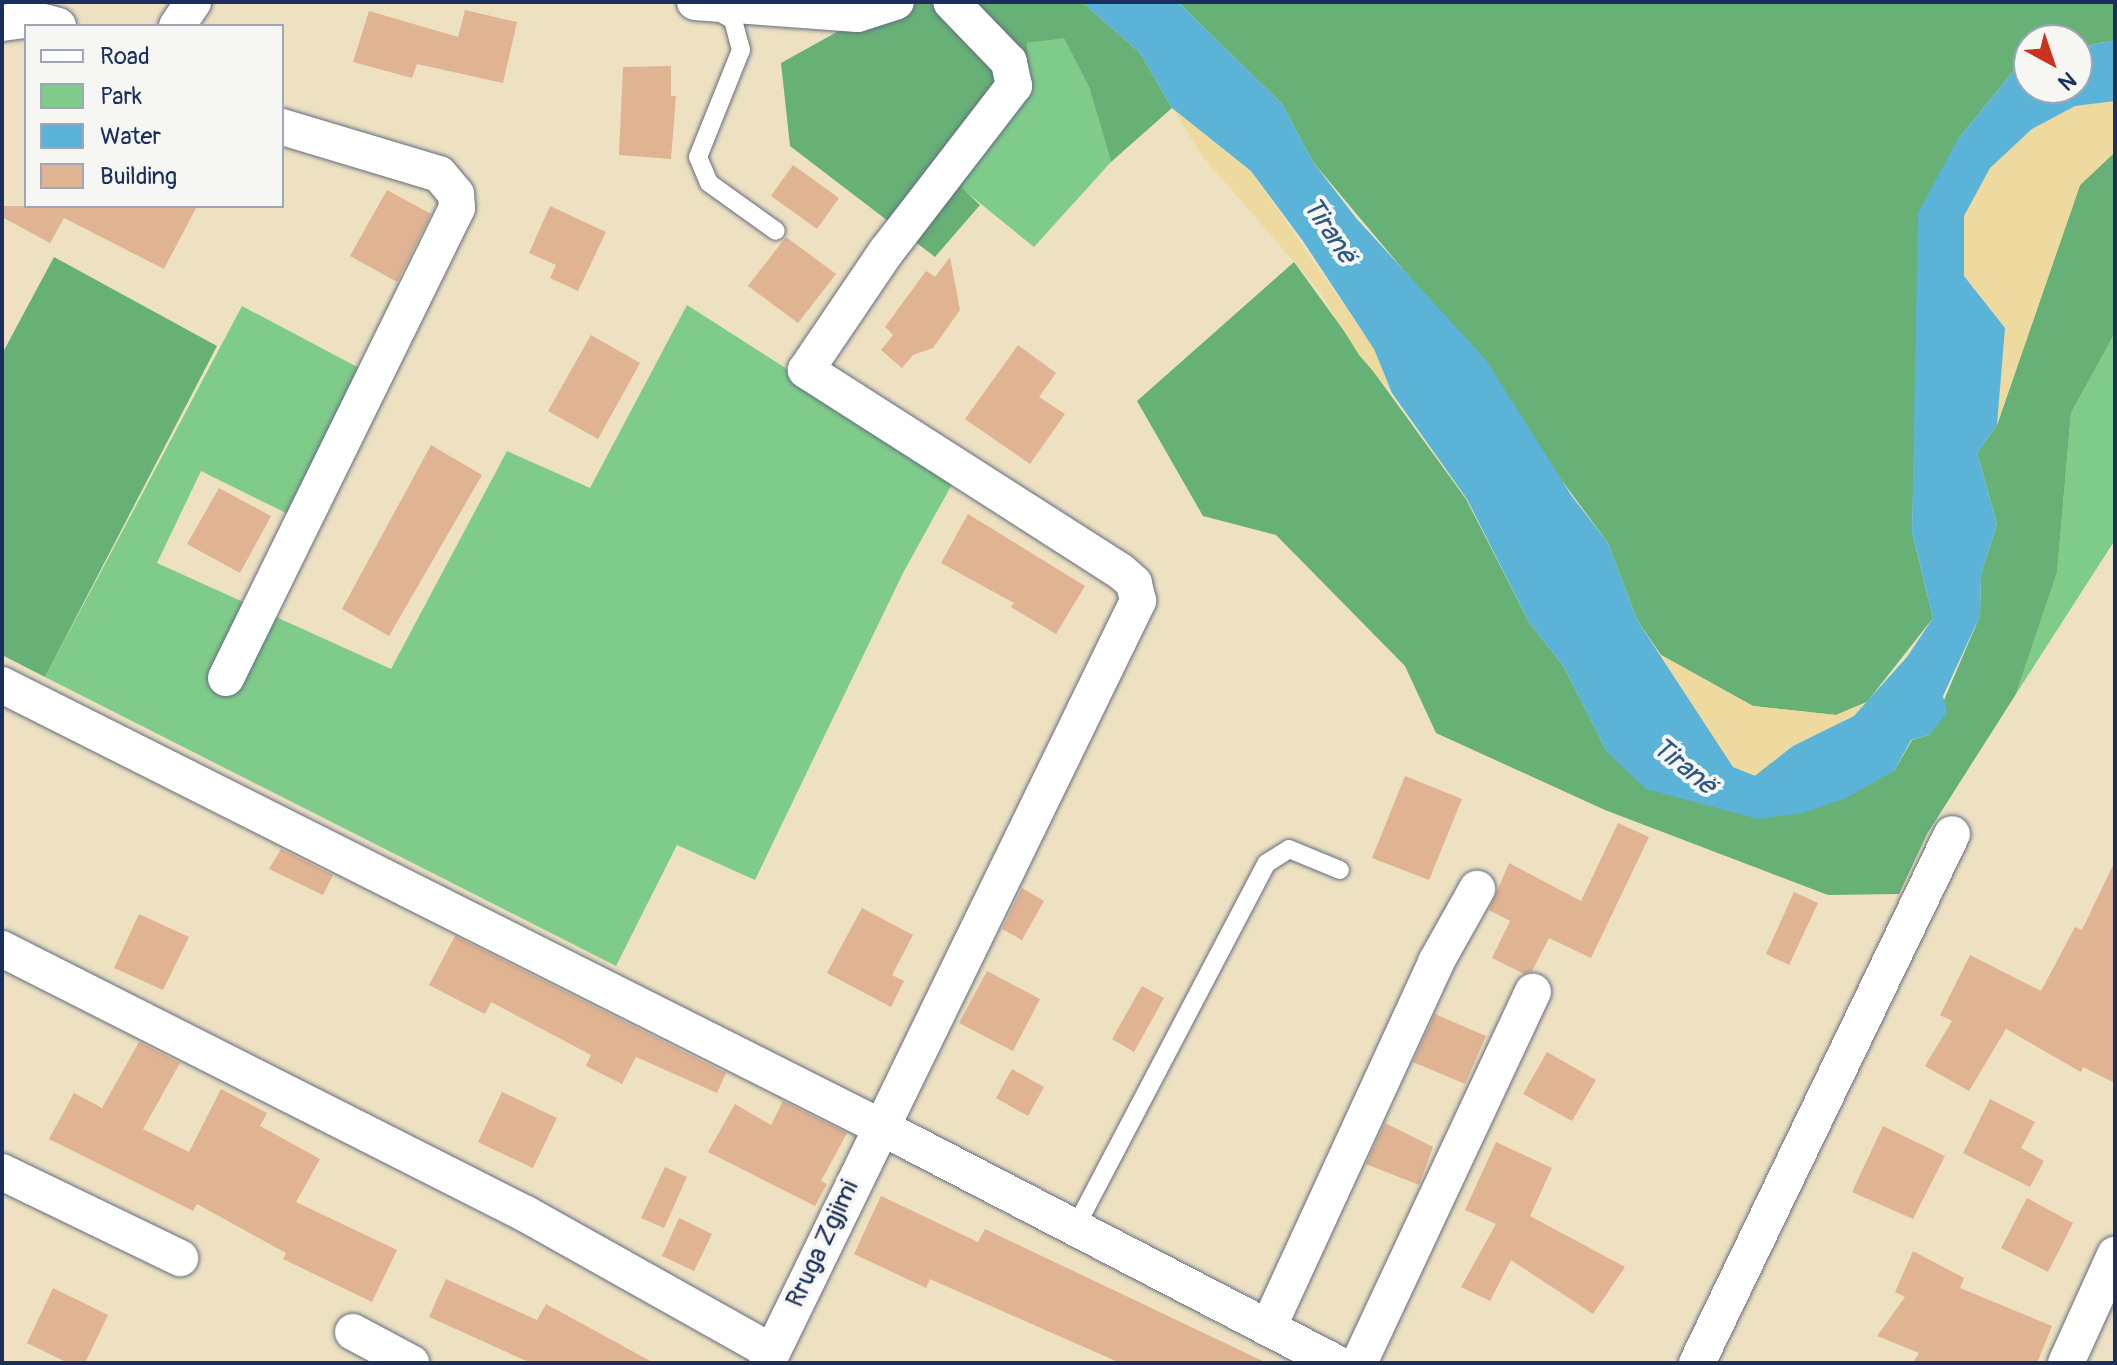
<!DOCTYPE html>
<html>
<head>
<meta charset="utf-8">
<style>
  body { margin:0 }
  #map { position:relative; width:2117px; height:1365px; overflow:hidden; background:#ede1c1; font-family:Pangolin,sans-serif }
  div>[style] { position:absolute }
  .green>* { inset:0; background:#7fcc8a }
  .forest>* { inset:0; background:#67b076 }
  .sand>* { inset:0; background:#eeda9e }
  .water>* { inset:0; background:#5bb3d8 }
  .building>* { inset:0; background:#e0b393 }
  .roads { filter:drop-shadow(0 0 2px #646d81) drop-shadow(0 0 2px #646d81) }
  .service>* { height:18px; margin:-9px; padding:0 9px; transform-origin:9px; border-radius:9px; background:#fff }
  .minor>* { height:36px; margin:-18px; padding:0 18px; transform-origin:18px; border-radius:18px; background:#fff }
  span { translate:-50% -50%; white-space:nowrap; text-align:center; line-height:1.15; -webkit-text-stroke:8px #f6f6f2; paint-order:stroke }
  .street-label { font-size:26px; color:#1b2f5e }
  .water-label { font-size:28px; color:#2e5783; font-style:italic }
  .frame { position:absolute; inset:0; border:4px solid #1b2f5e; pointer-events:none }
  .legend { position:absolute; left:24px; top:24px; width:260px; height:184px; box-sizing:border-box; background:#f6f6f2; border:2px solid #9ea6b7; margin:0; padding:10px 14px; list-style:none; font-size:24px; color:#1b2f5e }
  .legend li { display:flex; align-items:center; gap:16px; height:40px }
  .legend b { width:40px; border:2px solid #9ea6b7 }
  .north { position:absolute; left:2013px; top:24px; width:80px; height:80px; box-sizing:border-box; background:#f6f6f2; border:2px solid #9ea6b7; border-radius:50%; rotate:140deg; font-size:22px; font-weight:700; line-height:32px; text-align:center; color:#1b2f5e }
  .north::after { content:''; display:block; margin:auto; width:28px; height:36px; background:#c8321e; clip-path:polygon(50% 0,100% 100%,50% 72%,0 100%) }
</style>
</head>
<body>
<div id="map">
  <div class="green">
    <div style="clip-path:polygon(1064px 37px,1089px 87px,1111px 162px,1034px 247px,960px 187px,1020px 102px,1030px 74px,1027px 43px)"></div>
    <div style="clip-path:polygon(687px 305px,956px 477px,903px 573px,755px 880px,677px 845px,616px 966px,45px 677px,242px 306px,361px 369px,290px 515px,201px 471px,157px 563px,391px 669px,507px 451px,590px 488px)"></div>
    <div style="clip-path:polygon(2115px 333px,2115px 540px,2016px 694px,2057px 573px,2071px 413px)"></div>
  </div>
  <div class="forest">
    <div style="clip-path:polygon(891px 2px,1082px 2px,1140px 53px,1172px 108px,1111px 162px,1089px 87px,1064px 38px,1027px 43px,1030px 74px,1020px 102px,961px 187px,980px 205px,935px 257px,790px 146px,781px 63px)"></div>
    <div style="clip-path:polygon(1178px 2px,2115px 2px,2115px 40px,2077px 48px,2077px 40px,2029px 40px,2029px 63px,2017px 67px,1958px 139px,1916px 382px,1912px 532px,1933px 618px,1867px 702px,1836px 715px,1753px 706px,1661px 655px,1637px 620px,1608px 543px,1427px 298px,1313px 162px,1282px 104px)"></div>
    <div style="clip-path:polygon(2115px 152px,2115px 333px,2071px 413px,2057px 573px,2016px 694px,1927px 834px,1899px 894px,1828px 895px,1605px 810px,1436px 733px,1405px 666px,1276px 535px,1203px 516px,1137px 401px,1294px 262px,1466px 499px,1529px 622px,1564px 667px,1607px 752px,1894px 771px,1912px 740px,1929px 735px,1980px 616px,1981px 574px,1997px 524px,1977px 453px,1997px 425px,2080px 185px)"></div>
    <div style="clip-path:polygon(54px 257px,217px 346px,45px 677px,2px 655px,2px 354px)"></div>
  </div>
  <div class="sand">
    <div style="clip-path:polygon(2115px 101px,2115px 152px,2080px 185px,1997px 425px,2005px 328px,1964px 276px,1964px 216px,1990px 168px,2032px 129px,2075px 106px)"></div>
    <div style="clip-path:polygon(1172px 108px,1251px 171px,1374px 349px,1392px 393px,1359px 355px,1320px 292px,1203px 157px)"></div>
    <div style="clip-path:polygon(1661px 655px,1753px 706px,1836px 715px,1867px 702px,1854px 716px,1793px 746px,1755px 776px,1733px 768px)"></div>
  </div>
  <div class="water">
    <div style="clip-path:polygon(1082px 2px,1178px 2px,1282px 104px,1313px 162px,1356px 218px,1486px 360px,1571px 495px,1608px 543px,1637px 620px,1733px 767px,1755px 776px,1793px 746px,1854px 716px,1907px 657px,1933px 618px,1912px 532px,1918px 213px,1958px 139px,2017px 67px,2029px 63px,2029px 88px,2077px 88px,2077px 48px,2115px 40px,2115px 101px,2075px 106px,2032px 129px,1990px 168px,1964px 216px,1964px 276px,2005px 328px,1997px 425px,1977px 453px,1997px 524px,1981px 574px,1980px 616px,1943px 696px,1947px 713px,1929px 735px,1911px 740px,1894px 771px,1846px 798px,1803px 813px,1758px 819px,1646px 789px,1607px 752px,1564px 667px,1529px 622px,1467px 499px,1392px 393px,1374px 349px,1303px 241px,1251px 171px,1172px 108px,1140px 53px)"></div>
  </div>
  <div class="building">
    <div style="clip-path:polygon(465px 10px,517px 22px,503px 83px,417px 64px,412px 78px,353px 62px,369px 11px,458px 37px)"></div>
    <div style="clip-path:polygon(671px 66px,671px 96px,676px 96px,671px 159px,619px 155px,623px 67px)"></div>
    <div style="clip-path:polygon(793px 165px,839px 198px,817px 229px,771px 196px)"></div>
    <div style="clip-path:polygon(387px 190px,431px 214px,397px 282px,350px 256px)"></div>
    <div style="clip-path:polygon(2px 206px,197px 206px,164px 269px,64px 218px,50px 243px,2px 217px)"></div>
    <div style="clip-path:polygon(550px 206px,606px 232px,578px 291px,550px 278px,556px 265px,529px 253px)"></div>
    <div style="clip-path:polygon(786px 237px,836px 274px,798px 323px,748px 286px)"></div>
    <div style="clip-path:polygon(950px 257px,960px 310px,933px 348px,913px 355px,902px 368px,881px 350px,893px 335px,885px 327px,926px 271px,935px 277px)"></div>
    <div style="clip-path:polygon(591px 335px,640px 363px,598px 439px,548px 411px)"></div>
    <div style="clip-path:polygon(1018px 345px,1056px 373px,1039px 397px,1065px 414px,1030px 464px,965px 419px)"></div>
    <div style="clip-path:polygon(431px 445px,482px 475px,389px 636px,342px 609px)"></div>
    <div style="clip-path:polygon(219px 488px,271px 516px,240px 573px,187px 544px)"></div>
    <div style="clip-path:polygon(968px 514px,1085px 586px,1056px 634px,1011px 607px,1014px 603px,941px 563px)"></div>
    <div style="clip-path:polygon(1405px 776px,1462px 799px,1429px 880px,1372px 858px)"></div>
    <div style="clip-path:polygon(1618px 823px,1649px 837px,1591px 958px,1549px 938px,1532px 971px,1524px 974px,1492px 958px,1510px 921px,1489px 910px,1509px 863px,1581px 901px)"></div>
    <div style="clip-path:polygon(281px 849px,333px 875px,323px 895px,269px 869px)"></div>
    <div style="clip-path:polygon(2115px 861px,2115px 1083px,2083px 1067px,2081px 1072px,2006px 1029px,1969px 1091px,1925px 1066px,1952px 1021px,1940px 1015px,1970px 955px,2041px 991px,2075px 927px,2082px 930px)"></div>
    <div style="clip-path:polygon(1022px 888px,1044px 901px,1022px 940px,1002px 929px)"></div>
    <div style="clip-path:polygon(1794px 892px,1818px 903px,1789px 965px,1766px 954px)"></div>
    <div style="clip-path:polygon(862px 908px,913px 935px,892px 975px,904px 981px,891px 1007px,827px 973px)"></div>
    <div style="clip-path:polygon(139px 914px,189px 937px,163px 990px,114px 968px)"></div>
    <div style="clip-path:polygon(455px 936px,726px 1073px,717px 1093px,636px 1057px,622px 1084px,586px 1066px,591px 1055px,491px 1002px,485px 1014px,429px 985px)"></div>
    <div style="clip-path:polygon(987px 971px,1040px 999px,1013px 1051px,959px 1023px)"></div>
    <div style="clip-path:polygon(1142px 986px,1164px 998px,1134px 1052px,1112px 1039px)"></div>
    <div style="clip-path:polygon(1435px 1014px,1486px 1036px,1465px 1084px,1413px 1062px)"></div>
    <div style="clip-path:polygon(139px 1042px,180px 1063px,143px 1129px,189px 1152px,221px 1089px,267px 1113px,260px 1126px,320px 1159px,296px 1202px,397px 1250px,372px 1302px,283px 1259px,286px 1253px,197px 1204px,193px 1211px,49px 1139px,74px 1093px,102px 1108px)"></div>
    <div style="clip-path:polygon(1547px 1052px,1596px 1080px,1572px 1121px,1523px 1094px)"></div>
    <div style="clip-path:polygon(1012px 1069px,1044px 1087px,1028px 1116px,996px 1098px)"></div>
    <div style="clip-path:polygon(502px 1092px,557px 1118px,533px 1168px,478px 1142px)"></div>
    <div style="clip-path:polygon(1990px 1099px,2035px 1122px,2021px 1148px,2044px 1161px,2030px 1187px,1963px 1153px)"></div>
    <div style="clip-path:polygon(783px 1101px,847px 1133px,821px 1181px,827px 1184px,815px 1206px,708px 1152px,735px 1104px,771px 1125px)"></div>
    <div style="clip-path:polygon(1385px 1123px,1433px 1147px,1419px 1185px,1366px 1164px)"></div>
    <div style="clip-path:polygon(1883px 1126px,1945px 1156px,1913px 1219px,1852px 1192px)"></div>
    <div style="clip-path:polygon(1496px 1142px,1552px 1168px,1530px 1216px,1625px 1267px,1593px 1314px,1511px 1260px,1490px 1301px,1461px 1287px,1496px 1224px,1465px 1210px)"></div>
    <div style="clip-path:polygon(665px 1167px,687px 1177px,664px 1228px,641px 1218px)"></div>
    <div style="clip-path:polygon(881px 1196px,978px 1242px,985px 1229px,1267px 1363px,1120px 1363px,930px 1279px,926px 1288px,854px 1254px)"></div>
    <div style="clip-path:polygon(2027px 1198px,2073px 1223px,2048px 1272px,2001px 1248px)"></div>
    <div style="clip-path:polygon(679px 1218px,712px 1234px,694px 1271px,662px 1256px)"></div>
    <div style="clip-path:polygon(1913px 1251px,1964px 1278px,1960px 1288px,2052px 1326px,2037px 1363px,1913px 1363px,1919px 1353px,1877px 1336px,1905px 1297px,1895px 1292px)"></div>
    <div style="clip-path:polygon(446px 1279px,537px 1320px,546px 1304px,654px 1363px,531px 1363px,429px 1317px)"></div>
    <div style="clip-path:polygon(53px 1288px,108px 1315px,85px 1363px,68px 1363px,27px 1343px)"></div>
  </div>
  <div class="roads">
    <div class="service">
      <div style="left:717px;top:11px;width:18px;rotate:29deg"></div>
      <div style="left:733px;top:20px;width:31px;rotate:75deg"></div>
      <div style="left:741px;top:50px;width:115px;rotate:111.9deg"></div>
      <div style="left:698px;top:157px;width:28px;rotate:67deg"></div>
      <div style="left:709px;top:183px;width:82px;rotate:35.6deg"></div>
      <div style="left:1075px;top:1228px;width:412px;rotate:-62.3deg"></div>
      <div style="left:1267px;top:863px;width:26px;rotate:-32deg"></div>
      <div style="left:1289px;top:849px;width:55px;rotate:22.4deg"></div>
    </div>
    <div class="minor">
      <div style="left:695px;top:2px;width:163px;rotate:4.2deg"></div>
      <div style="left:858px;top:14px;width:40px;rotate:-18deg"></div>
      <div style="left:2px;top:23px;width:30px;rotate:-8deg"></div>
      <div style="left:32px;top:19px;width:27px;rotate:15deg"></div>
      <div style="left:177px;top:26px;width:29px;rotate:-56deg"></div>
      <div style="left:226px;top:678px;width:524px;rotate:-63.83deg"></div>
      <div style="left:457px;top:208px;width:14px;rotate:-94deg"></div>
      <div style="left:456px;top:194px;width:26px;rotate:-130deg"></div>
      <div style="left:439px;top:174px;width:164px;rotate:-163.3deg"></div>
      <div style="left:2px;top:685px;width:982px;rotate:26.7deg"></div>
      <div style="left:879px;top:1126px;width:515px;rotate:27.41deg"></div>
      <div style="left:2px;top:949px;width:587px;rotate:26.83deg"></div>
      <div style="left:526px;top:1214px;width:282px;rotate:29.3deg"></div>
      <div style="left:2px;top:1172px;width:198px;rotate:25.8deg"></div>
      <div style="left:1268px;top:1328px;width:403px;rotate:-65.3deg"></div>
      <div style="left:1436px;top:962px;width:84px;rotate:-60.7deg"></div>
      <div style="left:353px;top:1332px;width:66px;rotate:28.1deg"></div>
      <div style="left:767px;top:1363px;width:848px;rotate:-64.04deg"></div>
      <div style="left:1138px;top:601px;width:18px;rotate:-103deg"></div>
      <div style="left:1134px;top:583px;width:18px;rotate:-139deg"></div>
      <div style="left:1120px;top:571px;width:373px;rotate:-147.4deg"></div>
      <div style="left:806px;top:370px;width:143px;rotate:-55.9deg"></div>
      <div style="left:886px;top:252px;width:210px;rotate:-52.4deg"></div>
      <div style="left:1014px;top:86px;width:25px;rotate:-102deg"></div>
      <div style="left:1009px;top:62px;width:83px;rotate:-134deg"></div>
      <div style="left:1359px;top:1363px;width:410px;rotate:-64.9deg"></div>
      <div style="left:1697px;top:1363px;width:587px;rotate:-64.26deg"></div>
      <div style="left:2066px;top:1363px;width:119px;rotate:-65.6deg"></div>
    </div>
  </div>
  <div class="street-label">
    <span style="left:823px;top:1244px;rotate:-65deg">Rruga Zgjimi</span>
  </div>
  <div class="water-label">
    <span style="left:1329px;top:231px;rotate:56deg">Tiranë</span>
    <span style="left:1684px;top:767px;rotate:39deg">Tiranë</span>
  </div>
  <div class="frame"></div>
  <ul class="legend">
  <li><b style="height:10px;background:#fff"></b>Road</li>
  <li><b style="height:22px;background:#7fcc8a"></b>Park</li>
  <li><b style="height:22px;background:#5bb3d8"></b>Water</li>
  <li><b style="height:22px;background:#e0b393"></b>Building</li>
  </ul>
  <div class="north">N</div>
</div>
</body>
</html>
